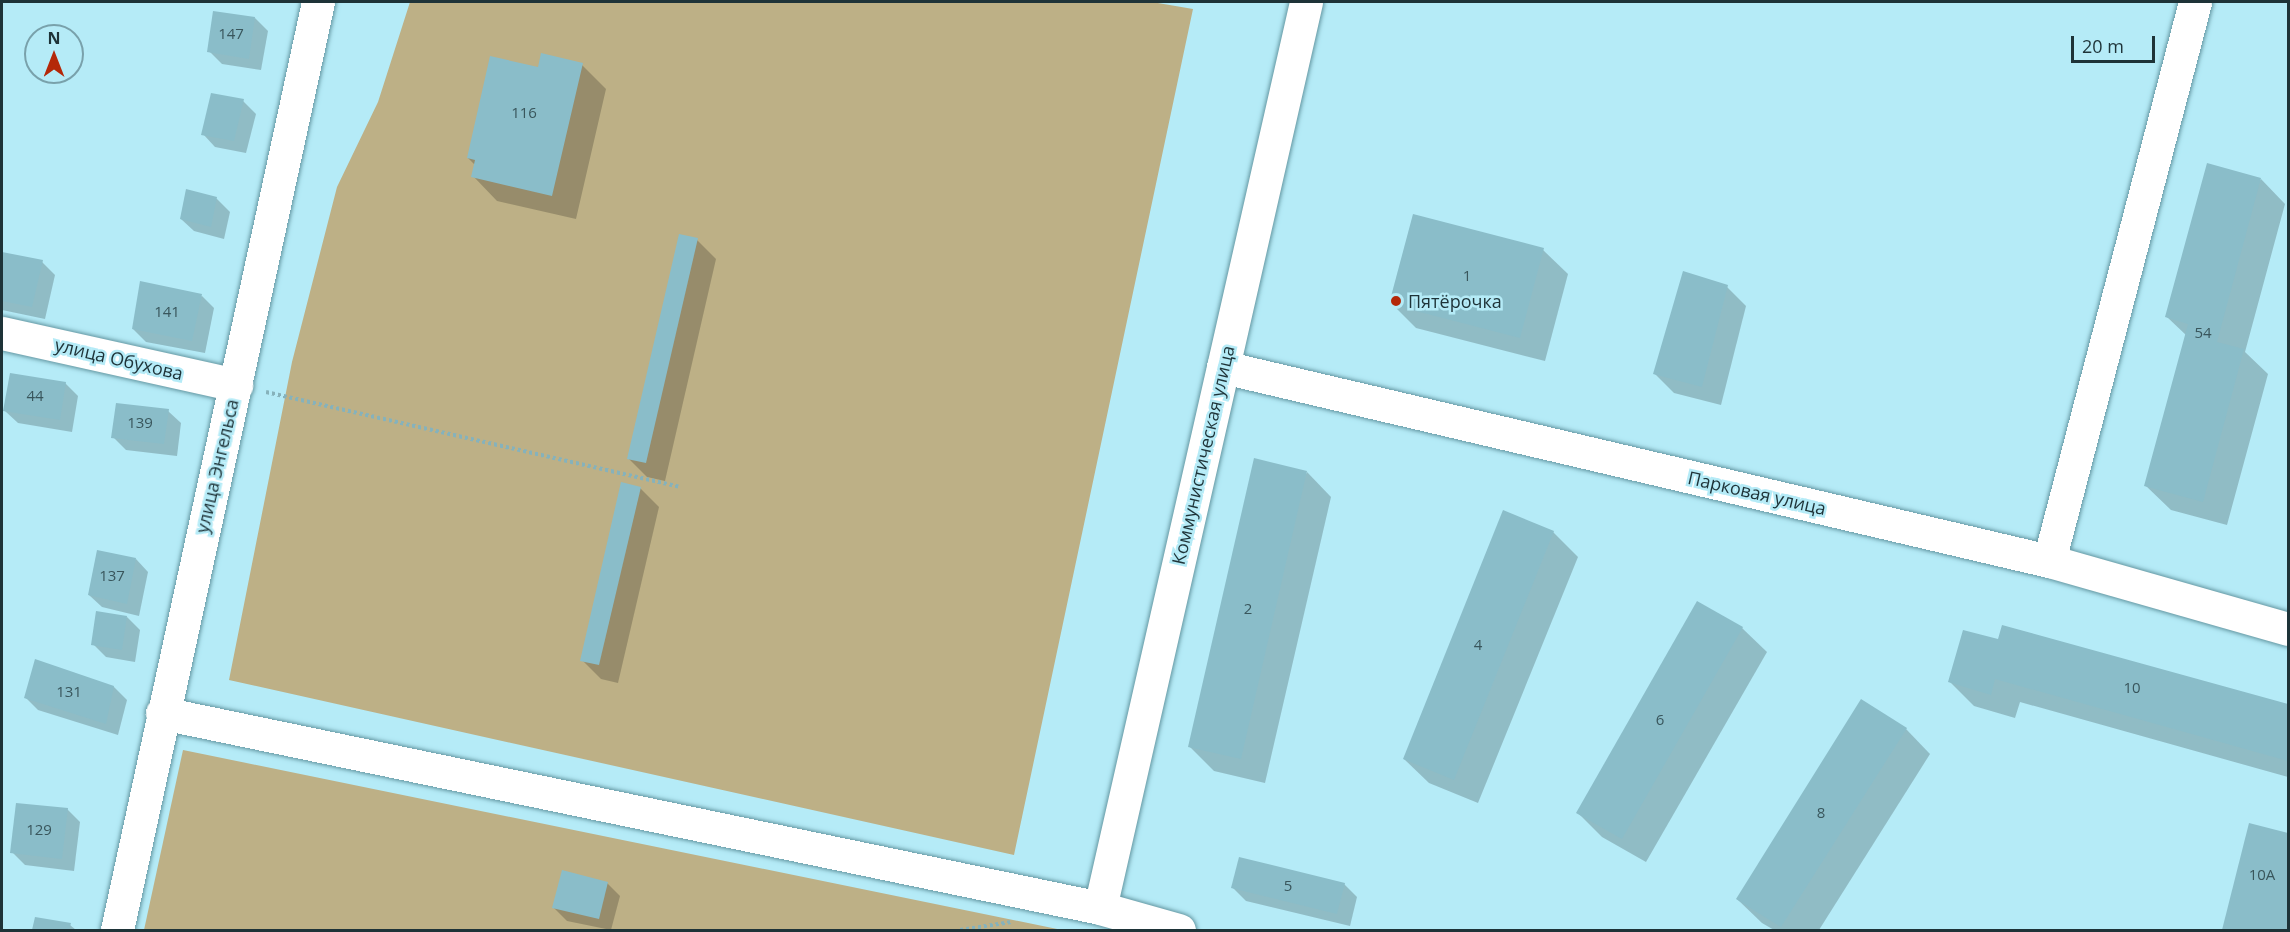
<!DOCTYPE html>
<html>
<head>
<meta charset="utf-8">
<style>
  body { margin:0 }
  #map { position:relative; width:2290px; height:932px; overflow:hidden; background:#b5ebf7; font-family:"Open Sans",sans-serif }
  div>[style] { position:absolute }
  .green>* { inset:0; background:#bdb086 }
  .shadow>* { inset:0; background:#0003 }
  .building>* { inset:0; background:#8abdc9 }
  .path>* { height:4px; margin-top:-2px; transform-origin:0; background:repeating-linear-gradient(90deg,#86b2bb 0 3px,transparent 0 6px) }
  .roads { filter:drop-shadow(0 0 2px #6497a2) drop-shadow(0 0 2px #6497a2) }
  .minor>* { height:33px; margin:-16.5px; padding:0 16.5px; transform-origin:16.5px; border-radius:16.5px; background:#fff }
  .dots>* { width:16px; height:16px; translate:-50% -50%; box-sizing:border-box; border:3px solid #b5ebf7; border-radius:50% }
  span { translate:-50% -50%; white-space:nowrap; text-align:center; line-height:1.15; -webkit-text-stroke:5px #b5ebf7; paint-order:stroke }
  .number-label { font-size:15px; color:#39565c }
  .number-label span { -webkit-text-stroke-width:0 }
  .poi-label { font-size:18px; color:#1e3338 }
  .left { translate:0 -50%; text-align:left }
  .street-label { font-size:18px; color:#1e3338 }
  .frame { position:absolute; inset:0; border:3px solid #1e3338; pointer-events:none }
  .north { position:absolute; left:24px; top:24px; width:60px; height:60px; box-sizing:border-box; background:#b5ebf7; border:2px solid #79a1ab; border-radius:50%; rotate:0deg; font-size:16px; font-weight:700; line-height:24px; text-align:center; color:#1e3338 }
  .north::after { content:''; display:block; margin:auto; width:21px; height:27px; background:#b42809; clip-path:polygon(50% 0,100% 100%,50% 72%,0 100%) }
  .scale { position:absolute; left:2071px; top:36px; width:84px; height:27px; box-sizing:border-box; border:3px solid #1e3338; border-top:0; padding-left:8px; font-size:18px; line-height:21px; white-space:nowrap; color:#1e3338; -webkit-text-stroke:4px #b5ebf7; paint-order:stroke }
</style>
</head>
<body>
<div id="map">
  <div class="green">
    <div style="clip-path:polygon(410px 2px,1152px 2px,1193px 9px,1014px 855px,229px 680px,292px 362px,337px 187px,378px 102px)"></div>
    <div style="clip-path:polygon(183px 750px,1062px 930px,144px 930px)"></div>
  </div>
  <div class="shadow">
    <div style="clip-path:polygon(255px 18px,268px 31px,261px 70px,222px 64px,209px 51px)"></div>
    <div style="clip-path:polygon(582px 65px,606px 89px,576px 219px,497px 201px,473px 176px,475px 165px,468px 158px,539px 69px)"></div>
    <div style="clip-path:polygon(243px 101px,256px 114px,246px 153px,215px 147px,203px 134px)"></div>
    <div style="clip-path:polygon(2261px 179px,2285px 204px,2245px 352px,2268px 374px,2227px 525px,2171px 510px,2146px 486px,2187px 336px,2167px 317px)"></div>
    <div style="clip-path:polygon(187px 191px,217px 199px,230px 212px,224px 239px,194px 231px,181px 219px)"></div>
    <div style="clip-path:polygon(697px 240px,716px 259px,665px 481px,647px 477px,628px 458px)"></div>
    <div style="clip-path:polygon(1543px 250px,1568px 274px,1545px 361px,1416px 328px,1391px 303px)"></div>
    <div style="clip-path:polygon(2px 253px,42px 262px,55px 275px,45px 319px,2px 310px)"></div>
    <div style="clip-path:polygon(1727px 287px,1746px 306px,1721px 405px,1674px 393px,1655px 374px)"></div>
    <div style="clip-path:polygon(202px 296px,214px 308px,205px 353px,146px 342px,133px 329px)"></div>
    <div style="clip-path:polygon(65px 383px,78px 396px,72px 432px,18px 423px,5px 411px)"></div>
    <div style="clip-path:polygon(168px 411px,181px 423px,177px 456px,126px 450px,113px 437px)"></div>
    <div style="clip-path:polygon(1307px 472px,1331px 497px,1265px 783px,1214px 771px,1189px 746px)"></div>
    <div style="clip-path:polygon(640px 488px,659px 507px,618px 683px,601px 679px,582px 660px)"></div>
    <div style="clip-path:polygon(1553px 532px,1578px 557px,1478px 803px,1429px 783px,1404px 759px)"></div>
    <div style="clip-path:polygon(136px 559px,148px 572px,139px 616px,102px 607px,89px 595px)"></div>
    <div style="clip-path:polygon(127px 617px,140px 630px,135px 662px,106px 657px,93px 644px)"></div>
    <div style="clip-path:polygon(2003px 626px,2288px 705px,2288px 777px,2020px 702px,2015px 718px,1974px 706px,1950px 682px,1999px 641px)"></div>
    <div style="clip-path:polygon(1742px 628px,1767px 652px,1646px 862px,1602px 837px,1578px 813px)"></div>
    <div style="clip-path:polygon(114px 687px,127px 700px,118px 735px,38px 710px,25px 697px)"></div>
    <div style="clip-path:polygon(1906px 729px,1930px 754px,1819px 930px,1774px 930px,1762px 923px,1737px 899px)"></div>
    <div style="clip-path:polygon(67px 809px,80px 822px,74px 871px,25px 865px,12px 852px)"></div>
    <div style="clip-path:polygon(2250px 825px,2288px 835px,2288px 930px,2223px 930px)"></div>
    <div style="clip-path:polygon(607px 883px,620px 896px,611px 930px,567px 921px,554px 908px)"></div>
    <div style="clip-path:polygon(1344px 884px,1357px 897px,1350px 926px,1246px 901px,1233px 888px)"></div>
    <div style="clip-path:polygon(36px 918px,70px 925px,76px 930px,33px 930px)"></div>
  </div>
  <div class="building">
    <div style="clip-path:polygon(213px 11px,255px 17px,249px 59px,207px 52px)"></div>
    <div style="clip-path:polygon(541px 53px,583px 63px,552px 196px,471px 177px,475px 160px,467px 158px,490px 56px,538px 67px)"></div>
    <div style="clip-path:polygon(211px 93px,244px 99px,234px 141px,201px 135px)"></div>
    <div style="clip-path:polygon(2207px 163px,2261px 178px,2217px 342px,2244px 349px,2203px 502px,2144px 486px,2188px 324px,2165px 317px)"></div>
    <div style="clip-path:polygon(186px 189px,217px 197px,211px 227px,180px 219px)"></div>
    <div style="clip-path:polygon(1413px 214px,1544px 248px,1520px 338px,1389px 304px)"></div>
    <div style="clip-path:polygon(679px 234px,698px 238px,646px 463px,627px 459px)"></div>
    <div style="clip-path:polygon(2px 252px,43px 260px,32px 307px,2px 301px)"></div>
    <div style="clip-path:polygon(1683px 271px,1728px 285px,1702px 387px,1653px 374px)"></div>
    <div style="clip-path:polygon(140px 281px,202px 294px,192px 341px,132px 329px)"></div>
    <div style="clip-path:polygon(10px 373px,66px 382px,60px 420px,3px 411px)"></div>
    <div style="clip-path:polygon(116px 403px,169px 409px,164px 444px,111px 438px)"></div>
    <div style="clip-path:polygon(1254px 458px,1307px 471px,1241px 759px,1188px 747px)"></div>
    <div style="clip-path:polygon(621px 482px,641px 487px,599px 665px,580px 661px)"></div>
    <div style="clip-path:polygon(1503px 510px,1554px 531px,1454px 780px,1403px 759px)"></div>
    <div style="clip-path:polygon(97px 550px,136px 558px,127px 604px,88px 595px)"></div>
    <div style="clip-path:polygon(1697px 601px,1743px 627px,1622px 839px,1576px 813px)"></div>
    <div style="clip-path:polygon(96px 611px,127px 616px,122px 650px,91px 645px)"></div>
    <div style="clip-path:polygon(2002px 625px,2288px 704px,2288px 761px,1995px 679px,1991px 695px,1948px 682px,1963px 630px,1998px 639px)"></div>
    <div style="clip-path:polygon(35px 659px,114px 686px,106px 724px,24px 698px)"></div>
    <div style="clip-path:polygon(1861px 699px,1907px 728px,1781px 927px,1736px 899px)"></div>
    <div style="clip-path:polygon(16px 803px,68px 808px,62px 859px,10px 853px)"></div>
    <div style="clip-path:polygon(2249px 823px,2288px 833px,2288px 916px,2285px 930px,2222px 930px)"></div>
    <div style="clip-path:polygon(1239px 857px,1345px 883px,1337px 914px,1231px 888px)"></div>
    <div style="clip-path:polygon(562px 870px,608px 882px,599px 919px,552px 908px)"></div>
    <div style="clip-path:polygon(35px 917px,71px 923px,69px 930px,32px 930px)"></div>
  </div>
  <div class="path">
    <div style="left:266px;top:392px;width:423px;rotate:12.9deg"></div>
    <div style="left:960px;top:930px;width:52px;rotate:-8.9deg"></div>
  </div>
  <div class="roads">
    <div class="minor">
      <div style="left:2px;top:333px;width:240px;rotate:12.5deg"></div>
      <div style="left:1223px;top:367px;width:848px;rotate:13.22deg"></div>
      <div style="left:2049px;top:561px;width:248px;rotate:15.9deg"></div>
      <div style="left:2049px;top:561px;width:578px;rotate:-75.36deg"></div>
      <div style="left:162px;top:713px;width:958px;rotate:11.74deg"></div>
      <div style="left:1100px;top:908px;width:82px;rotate:15.6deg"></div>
      <div style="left:1100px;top:908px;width:929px;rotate:-77.19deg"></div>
      <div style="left:117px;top:930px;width:950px;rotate:-77.78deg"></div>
    </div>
  </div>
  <div class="dots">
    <div style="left:1396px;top:301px;background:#b42809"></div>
  </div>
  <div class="number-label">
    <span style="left:231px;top:34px">147</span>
    <span style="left:524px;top:113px">116</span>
    <span style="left:1467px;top:276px">1</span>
    <span style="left:167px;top:312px">141</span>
    <span style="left:2203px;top:333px">54</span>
    <span style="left:35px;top:396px">44</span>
    <span style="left:140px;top:423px">139</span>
    <span style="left:112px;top:576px">137</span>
    <span style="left:1248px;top:609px">2</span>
    <span style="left:1478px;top:645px">4</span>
    <span style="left:2132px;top:688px">10</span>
    <span style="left:69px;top:692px">131</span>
    <span style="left:1660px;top:720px">6</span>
    <span style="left:1821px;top:813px">8</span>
    <span style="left:39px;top:830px">129</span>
    <span style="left:2262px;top:875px">10А</span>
    <span style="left:1288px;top:886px">5</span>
  </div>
  <div class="poi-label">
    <span class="left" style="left:1408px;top:301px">Пятёрочка</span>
  </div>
  <div class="street-label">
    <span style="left:119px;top:359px;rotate:13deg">улица Обухова</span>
    <span style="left:1203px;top:455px;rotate:-77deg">Коммунистическая улица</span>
    <span style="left:217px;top:466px;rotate:-77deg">улица Энгельса</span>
    <span style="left:1757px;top:493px;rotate:13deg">Парковая улица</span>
  </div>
  <div class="frame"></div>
  <div class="north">N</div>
  <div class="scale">20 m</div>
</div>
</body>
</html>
